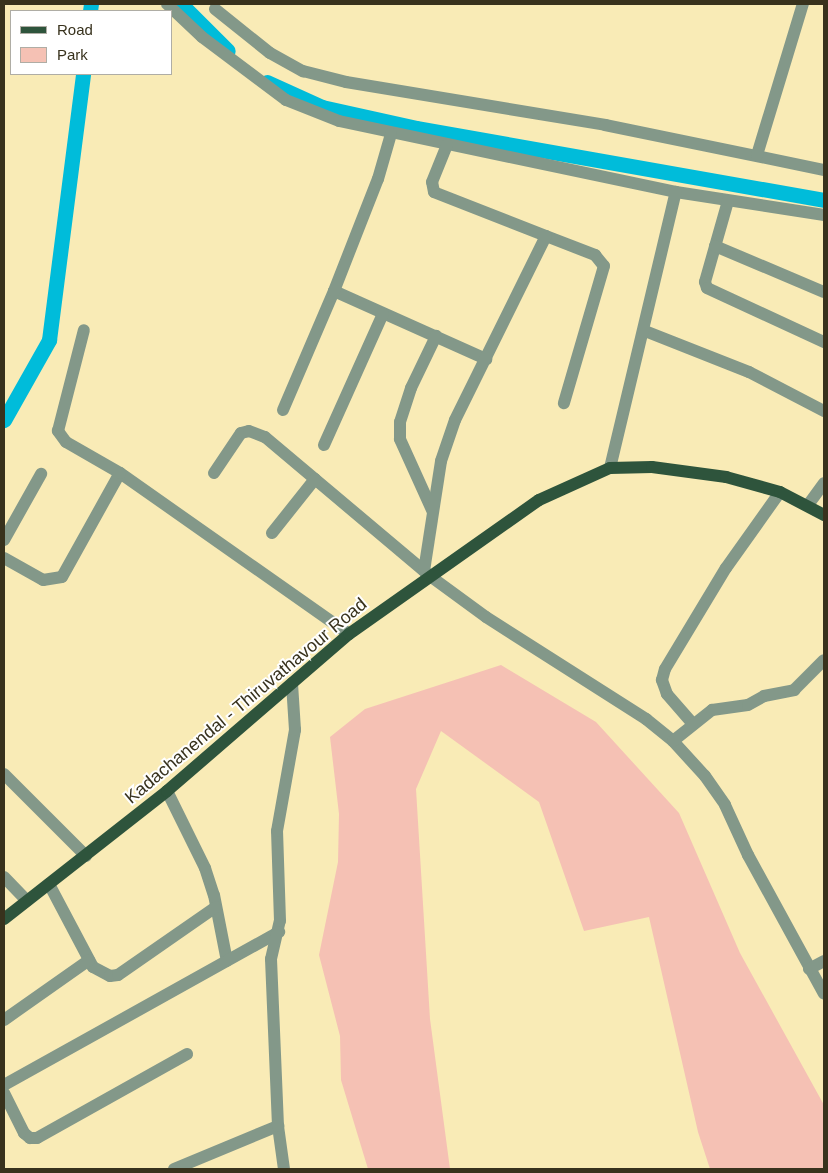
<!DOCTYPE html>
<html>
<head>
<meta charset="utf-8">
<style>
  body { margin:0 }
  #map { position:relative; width:828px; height:1173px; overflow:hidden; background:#f9ebb6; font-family:Arial,sans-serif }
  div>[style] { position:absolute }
  .green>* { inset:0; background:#f5c1b4 }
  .canal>* { height:15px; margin:-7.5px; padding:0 7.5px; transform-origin:7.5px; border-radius:7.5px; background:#00bcda }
  .minor>* { height:12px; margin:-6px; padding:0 6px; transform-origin:6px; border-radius:6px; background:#839889 }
  .major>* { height:12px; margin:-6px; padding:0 6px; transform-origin:6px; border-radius:6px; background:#2e543c }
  span { translate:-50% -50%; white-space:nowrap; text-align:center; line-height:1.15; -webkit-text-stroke:4px #fff; paint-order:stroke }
  .street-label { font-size:18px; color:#38321d }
  .frame { position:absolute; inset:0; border:5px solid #38321d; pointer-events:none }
  .legend { position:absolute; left:10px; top:10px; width:162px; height:65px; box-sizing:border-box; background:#fff; border:1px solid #afada5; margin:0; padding:6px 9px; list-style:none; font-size:15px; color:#38321d }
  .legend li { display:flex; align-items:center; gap:10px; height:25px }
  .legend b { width:25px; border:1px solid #afada5 }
</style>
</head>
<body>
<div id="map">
  <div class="green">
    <div style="clip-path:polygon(501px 665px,596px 722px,679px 813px,740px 953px,824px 1105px,824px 1169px,710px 1169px,698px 1132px,649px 917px,584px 931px,539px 802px,441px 731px,416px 789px,430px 1019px,450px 1169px,368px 1169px,341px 1080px,340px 1036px,319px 955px,338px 862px,339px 814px,330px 737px,365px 709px)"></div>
  </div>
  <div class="canal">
    <div style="left:181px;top:4px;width:66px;rotate:45deg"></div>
    <div style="left:90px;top:11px;width:7px;rotate:-82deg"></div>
    <div style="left:267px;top:82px;width:60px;rotate:24.4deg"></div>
    <div style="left:322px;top:107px;width:96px;rotate:12.6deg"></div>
    <div style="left:416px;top:128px;width:414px;rotate:10deg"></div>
    <div style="left:4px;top:420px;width:92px;rotate:-60.6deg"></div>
    <div style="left:49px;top:340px;width:268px;rotate:-82.7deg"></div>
  </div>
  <div class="minor">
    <div style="left:167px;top:4px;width:48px;rotate:43.3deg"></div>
    <div style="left:202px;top:37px;width:105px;rotate:36.9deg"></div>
    <div style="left:286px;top:100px;width:57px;rotate:21.6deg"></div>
    <div style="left:339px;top:121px;width:344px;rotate:11.9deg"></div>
    <div style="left:676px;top:192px;width:150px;rotate:8.8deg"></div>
    <div style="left:215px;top:9px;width:70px;rotate:38.7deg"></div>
    <div style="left:270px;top:53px;width:38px;rotate:29deg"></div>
    <div style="left:303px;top:71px;width:44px;rotate:14.3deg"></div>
    <div style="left:346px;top:82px;width:263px;rotate:9.4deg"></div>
    <div style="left:605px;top:125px;width:224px;rotate:11.6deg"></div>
    <div style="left:757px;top:155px;width:158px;rotate:-73.1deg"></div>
    <div style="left:728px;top:201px;width:84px;rotate:105.9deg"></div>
    <div style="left:705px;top:282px;width:6px;rotate:72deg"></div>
    <div style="left:707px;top:288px;width:129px;rotate:24.8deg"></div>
    <div style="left:546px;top:236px;width:53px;rotate:21.2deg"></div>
    <div style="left:595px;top:255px;width:14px;rotate:51deg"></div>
    <div style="left:604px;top:266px;width:143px;rotate:106.3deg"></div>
    <div style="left:715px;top:246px;width:118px;rotate:22.9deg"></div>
    <div style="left:334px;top:291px;width:167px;rotate:24.1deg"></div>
    <div style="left:645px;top:331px;width:112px;rotate:21.5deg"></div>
    <div style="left:749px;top:372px;width:85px;rotate:27.5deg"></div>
    <div style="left:283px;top:410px;width:129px;rotate:-66.8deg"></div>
    <div style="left:334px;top:291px;width:120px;rotate:-68.6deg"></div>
    <div style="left:378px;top:179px;width:47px;rotate:-73.9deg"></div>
    <div style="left:324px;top:445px;width:144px;rotate:-65.8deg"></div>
    <div style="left:610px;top:468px;width:284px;rotate:-76.6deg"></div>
    <div style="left:120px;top:473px;width:280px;rotate:35.1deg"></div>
    <div style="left:214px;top:473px;width:48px;rotate:-56deg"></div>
    <div style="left:241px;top:433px;width:8px;rotate:-14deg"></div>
    <div style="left:249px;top:431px;width:17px;rotate:21deg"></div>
    <div style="left:265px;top:437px;width:216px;rotate:40.1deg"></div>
    <div style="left:430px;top:576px;width:69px;rotate:36.2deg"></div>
    <div style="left:486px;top:617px;width:190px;rotate:32.5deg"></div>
    <div style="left:646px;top:719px;width:35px;rotate:39deg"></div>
    <div style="left:673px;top:741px;width:47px;rotate:47.6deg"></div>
    <div style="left:705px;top:776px;width:35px;rotate:55deg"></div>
    <div style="left:725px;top:805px;width:55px;rotate:65.3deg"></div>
    <div style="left:748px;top:855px;width:158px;rotate:61.3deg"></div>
    <div style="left:808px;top:505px;width:27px;rotate:-54deg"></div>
    <div style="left:432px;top:510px;width:78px;rotate:-114.3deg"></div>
    <div style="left:400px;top:439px;width:17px;rotate:-90deg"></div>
    <div style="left:400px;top:422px;width:36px;rotate:-72deg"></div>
    <div style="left:411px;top:388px;width:58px;rotate:-64.3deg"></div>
    <div style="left:272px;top:533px;width:69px;rotate:-51.5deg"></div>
    <div style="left:4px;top:540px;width:76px;rotate:-60.7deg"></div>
    <div style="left:4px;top:558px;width:45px;rotate:29.4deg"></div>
    <div style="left:43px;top:580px;width:19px;rotate:-9deg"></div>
    <div style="left:62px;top:577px;width:119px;rotate:-60.9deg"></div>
    <div style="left:120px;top:473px;width:62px;rotate:-150.1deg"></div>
    <div style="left:66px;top:442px;width:14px;rotate:-126deg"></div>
    <div style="left:58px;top:431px;width:104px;rotate:-75.6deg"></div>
    <div style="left:424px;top:571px;width:111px;rotate:-81.2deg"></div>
    <div style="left:441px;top:461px;width:43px;rotate:-71.1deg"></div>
    <div style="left:455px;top:420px;width:205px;rotate:-63.7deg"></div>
    <div style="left:546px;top:236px;width:120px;rotate:-158.6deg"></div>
    <div style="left:434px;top:192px;width:10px;rotate:-101deg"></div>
    <div style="left:432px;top:182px;width:40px;rotate:-68deg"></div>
    <div style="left:693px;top:724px;width:40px;rotate:-131deg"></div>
    <div style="left:667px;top:694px;width:15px;rotate:-110deg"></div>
    <div style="left:662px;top:680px;width:11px;rotate:-75deg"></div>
    <div style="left:665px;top:669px;width:118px;rotate:-58.9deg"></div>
    <div style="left:726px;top:568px;width:93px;rotate:-54.6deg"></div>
    <div style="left:673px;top:741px;width:50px;rotate:-38.5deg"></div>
    <div style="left:712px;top:710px;width:36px;rotate:-8deg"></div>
    <div style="left:748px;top:705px;width:18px;rotate:-29deg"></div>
    <div style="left:764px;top:696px;width:31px;rotate:-11deg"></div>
    <div style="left:794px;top:690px;width:42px;rotate:-45deg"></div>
    <div style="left:4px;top:774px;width:116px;rotate:45deg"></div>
    <div style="left:167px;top:791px;width:86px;rotate:63.7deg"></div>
    <div style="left:205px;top:868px;width:28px;rotate:72deg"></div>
    <div style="left:214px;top:895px;width:67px;rotate:78.9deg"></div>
    <div style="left:4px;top:877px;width:33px;rotate:46deg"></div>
    <div style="left:49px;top:884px;width:94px;rotate:62.1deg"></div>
    <div style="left:93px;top:967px;width:19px;rotate:28deg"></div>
    <div style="left:110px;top:976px;width:8px;rotate:-7deg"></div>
    <div style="left:118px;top:975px;width:119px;rotate:-34.8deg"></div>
    <div style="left:809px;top:969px;width:17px;rotate:-28deg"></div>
    <div style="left:4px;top:1020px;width:104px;rotate:-35.2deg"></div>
    <div style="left:4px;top:1085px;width:315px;rotate:-29.1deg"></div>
    <div style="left:4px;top:1093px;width:45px;rotate:63.4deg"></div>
    <div style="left:24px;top:1133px;width:8px;rotate:40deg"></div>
    <div style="left:30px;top:1138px;width:7px"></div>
    <div style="left:37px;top:1138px;width:172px;rotate:-29.2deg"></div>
    <div style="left:278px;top:1126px;width:43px;rotate:82.1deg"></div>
    <div style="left:174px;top:1169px;width:113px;rotate:-22.5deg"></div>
    <div style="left:278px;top:1126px;width:167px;rotate:-92.4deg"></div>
    <div style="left:271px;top:959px;width:39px;rotate:-77deg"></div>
    <div style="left:280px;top:921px;width:90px;rotate:-91.9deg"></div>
    <div style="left:277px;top:831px;width:103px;rotate:-79.9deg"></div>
    <div style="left:295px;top:730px;width:47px;rotate:-93.7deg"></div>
  </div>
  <div class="major">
    <div style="left:4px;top:919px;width:207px;rotate:-38.1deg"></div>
    <div style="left:167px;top:791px;width:240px;rotate:-40.8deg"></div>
    <div style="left:349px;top:634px;width:232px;rotate:-35.2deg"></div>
    <div style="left:539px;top:500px;width:78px;rotate:-24.3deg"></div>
    <div style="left:610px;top:468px;width:42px;rotate:-1.4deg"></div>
    <div style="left:652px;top:467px;width:75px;rotate:7.7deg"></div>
    <div style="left:726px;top:477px;width:56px;rotate:15.5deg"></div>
    <div style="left:780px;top:492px;width:50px;rotate:27.6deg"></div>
  </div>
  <div class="street-label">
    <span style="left:246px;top:701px;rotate:-40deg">Kadachanendal - Thiruvathavour Road</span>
  </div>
  <div class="frame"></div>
  <ul class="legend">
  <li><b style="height:6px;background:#2e543c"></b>Road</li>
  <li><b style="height:14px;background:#f5c1b4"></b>Park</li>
  </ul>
</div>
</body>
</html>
